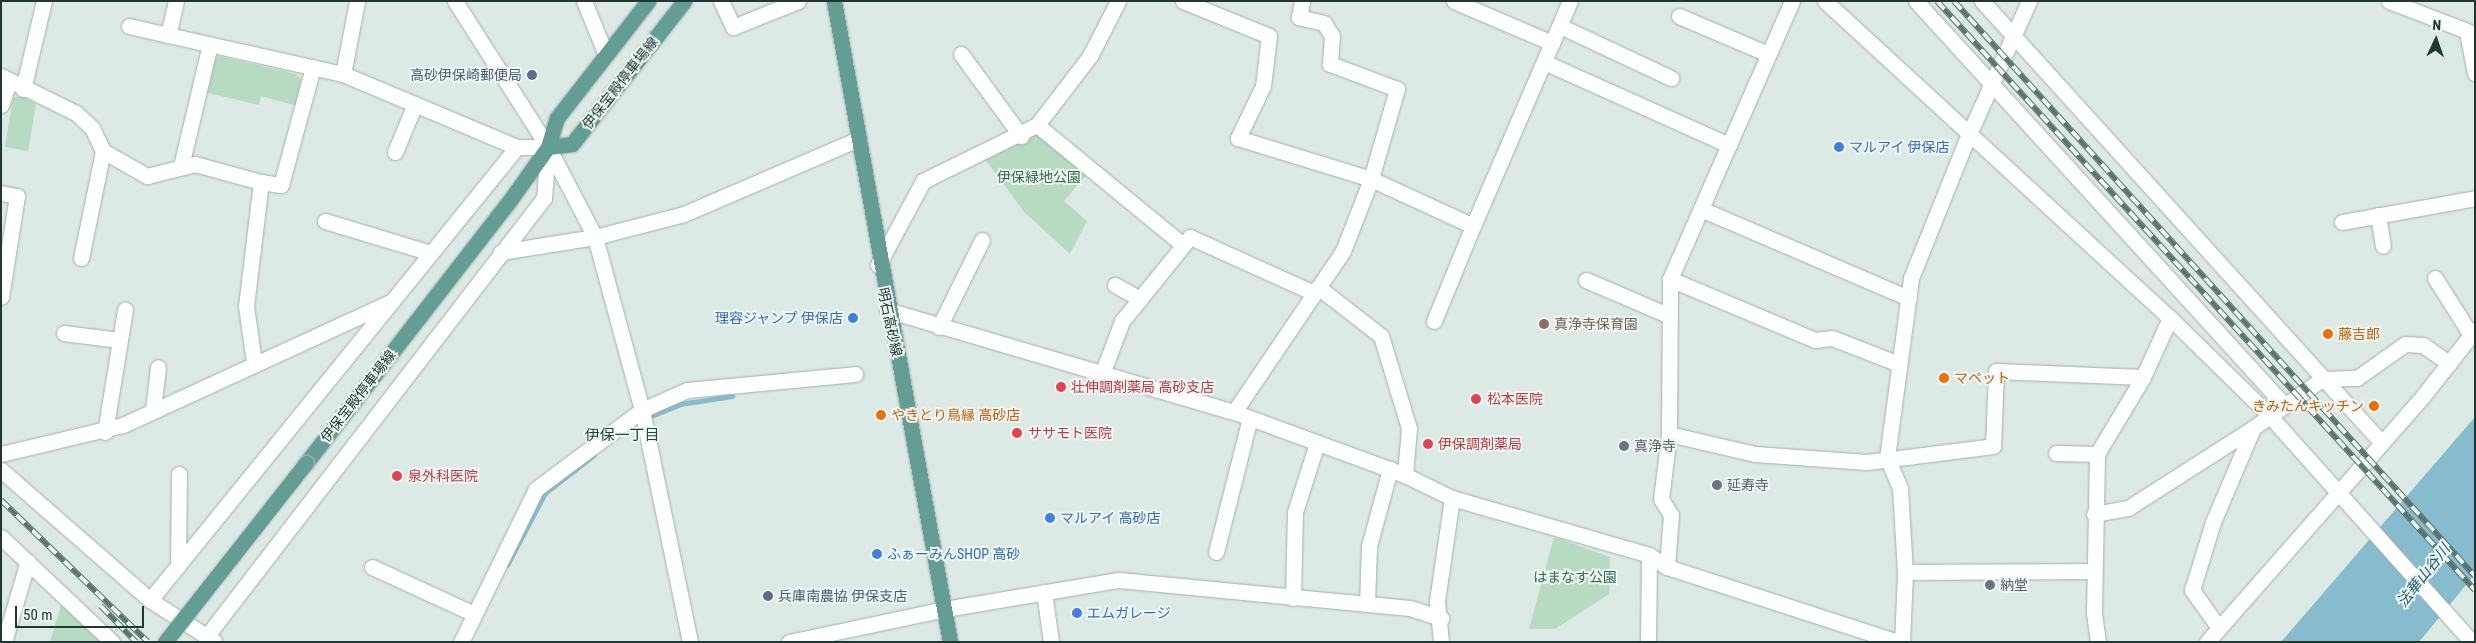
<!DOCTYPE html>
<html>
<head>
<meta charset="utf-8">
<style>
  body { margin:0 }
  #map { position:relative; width:2476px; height:643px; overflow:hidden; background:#dde9e5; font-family:"Roboto Condensed","Noto Sans JP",sans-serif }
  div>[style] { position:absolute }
  .green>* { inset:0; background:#b7dac3 }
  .water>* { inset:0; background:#86bccd }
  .stream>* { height:5px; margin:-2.5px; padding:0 2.5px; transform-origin:2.5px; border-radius:2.5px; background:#86bccd }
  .roads { filter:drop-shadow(0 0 1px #a1b0ac) drop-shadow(0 0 1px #a1b0ac) }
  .minor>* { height:15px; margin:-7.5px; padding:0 7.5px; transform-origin:7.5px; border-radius:7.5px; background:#fff }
  .major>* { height:15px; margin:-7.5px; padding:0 7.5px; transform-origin:7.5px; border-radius:7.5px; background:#639d93 }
  .rail>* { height:5.5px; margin-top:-2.75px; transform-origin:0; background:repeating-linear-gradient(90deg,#edf6f2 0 11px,#5a746f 0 22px); box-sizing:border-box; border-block:1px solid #5a746f }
  .bridges { filter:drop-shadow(0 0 1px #bcc3c2) drop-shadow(0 0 1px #bcc3c2) }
  .major-bridge>* { height:15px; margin:-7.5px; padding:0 7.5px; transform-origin:7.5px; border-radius:7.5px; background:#639d93 }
  .dots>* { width:14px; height:14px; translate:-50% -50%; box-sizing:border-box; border:2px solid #edf6f2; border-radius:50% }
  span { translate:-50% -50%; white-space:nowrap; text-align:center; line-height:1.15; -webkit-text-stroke:4px #edf6f2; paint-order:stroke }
  .service-label { font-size:14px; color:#4e5e75 }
  .right { translate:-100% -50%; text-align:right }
  .left { translate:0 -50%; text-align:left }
  .street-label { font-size:14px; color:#203733 }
  .shop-label { font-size:14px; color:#366cbe }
  .park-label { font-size:14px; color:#2c6c4a }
  .education-label { font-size:14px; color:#785e54 }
  .food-label { font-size:14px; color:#c56008 }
  .health-label { font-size:14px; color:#be3a42 }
  .worship-label { font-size:14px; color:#5b616d }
  .neighbourhood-label { font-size:15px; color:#1d4841 }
  .water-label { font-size:15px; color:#1d5b70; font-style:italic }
  .frame { position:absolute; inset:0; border:2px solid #203733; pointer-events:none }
  .north { position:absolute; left:2411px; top:15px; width:50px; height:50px; -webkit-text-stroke:4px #edf6f2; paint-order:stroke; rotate:3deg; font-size:14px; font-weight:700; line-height:20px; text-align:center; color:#203733 }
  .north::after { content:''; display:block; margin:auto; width:18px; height:22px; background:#203733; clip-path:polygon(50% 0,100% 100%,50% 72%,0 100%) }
  .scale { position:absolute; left:15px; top:606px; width:129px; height:22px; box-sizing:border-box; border:2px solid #203733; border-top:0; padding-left:6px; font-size:15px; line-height:18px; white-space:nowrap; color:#203733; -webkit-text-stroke:4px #edf6f2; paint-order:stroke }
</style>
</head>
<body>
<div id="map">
  <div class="green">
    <div style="clip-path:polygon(219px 56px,296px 74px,301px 79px,297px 106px,261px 96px,259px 105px,208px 93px,214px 61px)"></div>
    <div style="clip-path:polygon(22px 96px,36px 104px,28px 151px,5px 147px,13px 98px)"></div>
    <div style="clip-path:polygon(1035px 132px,1088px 173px,1064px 201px,1087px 221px,1070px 254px,1024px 212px,985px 159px)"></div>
    <div style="clip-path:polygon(1554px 537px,1610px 557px,1609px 594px,1555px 629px,1529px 629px)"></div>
    <div style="clip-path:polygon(62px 602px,102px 642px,50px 642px)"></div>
  </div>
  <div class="water">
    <div style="clip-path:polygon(2475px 417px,2475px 574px,2419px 642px,2281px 642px)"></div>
  </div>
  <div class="stream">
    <div style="left:646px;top:418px;width:37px;rotate:-22deg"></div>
    <div style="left:680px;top:404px;width:53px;rotate:-8.7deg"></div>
    <div style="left:507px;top:565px;width:81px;rotate:-62.2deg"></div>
    <div style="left:545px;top:493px;width:62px;rotate:-37.8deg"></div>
  </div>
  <div class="roads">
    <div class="minor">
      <div style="left:176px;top:1px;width:35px;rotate:103deg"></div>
      <div style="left:168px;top:35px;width:179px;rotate:12.6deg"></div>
      <div style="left:343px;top:74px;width:189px;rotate:22.8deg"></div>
      <div style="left:517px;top:147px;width:31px"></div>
      <div style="left:455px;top:1px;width:173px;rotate:57.5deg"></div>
      <div style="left:548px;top:147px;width:102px;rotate:62.4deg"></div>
      <div style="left:595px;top:237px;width:179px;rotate:74.8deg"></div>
      <div style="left:642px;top:410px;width:237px;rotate:78.3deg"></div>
      <div style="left:584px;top:1px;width:58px;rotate:67.8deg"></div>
      <div style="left:721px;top:1px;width:29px;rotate:65deg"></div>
      <div style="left:733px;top:27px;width:70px;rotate:-21.8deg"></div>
      <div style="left:1183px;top:1px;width:93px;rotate:22.1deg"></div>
      <div style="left:1269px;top:36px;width:50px;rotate:96.8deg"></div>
      <div style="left:1263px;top:86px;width:58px;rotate:115.7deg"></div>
      <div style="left:1238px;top:138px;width:139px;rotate:17.1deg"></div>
      <div style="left:1371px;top:179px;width:112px;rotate:24.7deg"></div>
      <div style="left:1473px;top:226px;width:245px;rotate:-66.7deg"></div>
      <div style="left:1454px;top:1px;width:107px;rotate:23.2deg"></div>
      <div style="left:1825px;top:1px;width:469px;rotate:42.6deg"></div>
      <div style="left:2170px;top:318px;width:139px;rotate:44.4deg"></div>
      <div style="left:2269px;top:415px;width:305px;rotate:48.2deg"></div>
      <div style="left:1916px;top:1px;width:548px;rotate:47.66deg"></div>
      <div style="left:1982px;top:1px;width:595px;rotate:47.86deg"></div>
      <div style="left:2389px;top:1px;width:92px;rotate:21deg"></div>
      <div style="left:1679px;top:16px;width:97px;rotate:23.1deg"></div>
      <div style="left:129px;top:26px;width:40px;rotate:13deg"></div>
      <div style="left:1560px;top:26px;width:123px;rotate:25.1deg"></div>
      <div style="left:2467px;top:32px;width:42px;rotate:79deg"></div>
      <div style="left:961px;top:54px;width:102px;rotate:53.8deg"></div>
      <div style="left:1544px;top:62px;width:203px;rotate:24.2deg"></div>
      <div style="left:343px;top:74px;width:74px;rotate:-79.1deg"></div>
      <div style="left:1px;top:76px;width:84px;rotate:26.3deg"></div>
      <div style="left:76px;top:113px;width:22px;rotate:43deg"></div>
      <div style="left:92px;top:128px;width:25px;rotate:64deg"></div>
      <div style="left:103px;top:151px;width:51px;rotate:29.6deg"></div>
      <div style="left:147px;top:176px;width:49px;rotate:-14deg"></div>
      <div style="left:195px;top:164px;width:68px;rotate:15.3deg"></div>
      <div style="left:261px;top:182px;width:125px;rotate:96.9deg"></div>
      <div style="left:246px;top:306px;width:57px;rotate:81.9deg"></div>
      <div style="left:23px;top:89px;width:90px;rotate:-76.6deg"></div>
      <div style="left:1px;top:105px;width:24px;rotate:-71deg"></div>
      <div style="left:1037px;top:125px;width:189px;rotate:39.4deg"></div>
      <div style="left:395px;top:152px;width:52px;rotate:-67.4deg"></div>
      <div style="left:181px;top:166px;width:125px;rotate:-76.6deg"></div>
      <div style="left:261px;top:182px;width:20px;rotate:9deg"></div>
      <div style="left:281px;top:185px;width:122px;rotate:-74.8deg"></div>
      <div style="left:1px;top:193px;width:16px;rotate:11deg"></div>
      <div style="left:17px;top:196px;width:102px;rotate:99deg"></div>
      <div style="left:1701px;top:209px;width:226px;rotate:23.2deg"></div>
      <div style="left:2378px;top:215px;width:31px;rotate:81deg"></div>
      <div style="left:325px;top:221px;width:111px;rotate:16.8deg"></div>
      <div style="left:2342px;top:222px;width:135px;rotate:-10.2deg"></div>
      <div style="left:501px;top:252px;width:95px;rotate:-9.1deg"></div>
      <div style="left:595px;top:237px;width:92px;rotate:-14.5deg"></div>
      <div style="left:684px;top:214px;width:187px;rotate:-23.3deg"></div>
      <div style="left:81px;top:258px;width:109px;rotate:-78.4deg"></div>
      <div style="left:878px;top:265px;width:95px;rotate:-61.8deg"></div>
      <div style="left:923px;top:181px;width:127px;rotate:-26.2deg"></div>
      <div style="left:1037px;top:125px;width:87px;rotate:-52.5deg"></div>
      <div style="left:1090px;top:56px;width:62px;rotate:-63deg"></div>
      <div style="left:2435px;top:278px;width:67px;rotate:57.7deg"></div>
      <div style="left:1670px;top:279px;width:157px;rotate:22.8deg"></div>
      <div style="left:1815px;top:340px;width:17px;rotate:-7deg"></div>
      <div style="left:1832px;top:338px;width:72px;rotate:21.2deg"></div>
      <div style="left:1586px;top:280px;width:91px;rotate:23.2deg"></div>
      <div style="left:1115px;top:285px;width:29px;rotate:29deg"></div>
      <div style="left:1318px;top:287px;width:80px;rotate:37.9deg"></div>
      <div style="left:1381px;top:336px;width:96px;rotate:73.1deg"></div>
      <div style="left:1409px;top:428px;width:47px;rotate:94.9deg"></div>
      <div style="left:887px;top:310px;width:362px;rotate:16.4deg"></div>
      <div style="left:1234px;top:412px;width:182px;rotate:20.2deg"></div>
      <div style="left:1405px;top:475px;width:52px;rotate:26.1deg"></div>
      <div style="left:1452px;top:498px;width:205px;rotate:16.1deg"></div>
      <div style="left:1649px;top:555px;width:22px;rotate:34deg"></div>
      <div style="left:1667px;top:567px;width:243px;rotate:18deg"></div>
      <div style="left:1434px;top:321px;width:103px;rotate:-67.7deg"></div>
      <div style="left:939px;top:327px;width:97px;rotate:-63.7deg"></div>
      <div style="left:64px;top:333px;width:55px;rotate:7.3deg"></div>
      <div style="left:1102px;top:374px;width:57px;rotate:-69.3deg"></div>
      <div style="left:1122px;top:321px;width:108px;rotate:-51deg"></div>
      <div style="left:1190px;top:237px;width:136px;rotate:24.3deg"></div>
      <div style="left:153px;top:410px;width:43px;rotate:-83.4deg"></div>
      <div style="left:1234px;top:412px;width:194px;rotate:-55.9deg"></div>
      <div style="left:1343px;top:251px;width:77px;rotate:-68.7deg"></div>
      <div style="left:1371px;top:179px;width:94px;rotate:-73.9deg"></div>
      <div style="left:1397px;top:89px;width:72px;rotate:-159.5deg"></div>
      <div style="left:1330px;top:64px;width:28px;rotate:-86deg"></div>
      <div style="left:1332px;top:36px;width:15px;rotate:-122deg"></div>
      <div style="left:1324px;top:23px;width:26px;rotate:-167deg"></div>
      <div style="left:1299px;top:17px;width:16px;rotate:-79deg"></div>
      <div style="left:105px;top:432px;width:124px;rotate:-80.7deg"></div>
      <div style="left:1669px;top:434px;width:88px;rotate:13.1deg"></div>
      <div style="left:1755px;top:454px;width:112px;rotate:4.1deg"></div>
      <div style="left:1867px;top:462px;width:127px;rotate:-7.2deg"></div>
      <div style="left:1993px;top:446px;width:75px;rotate:-87.7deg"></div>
      <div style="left:1996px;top:371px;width:147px;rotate:2.3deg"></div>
      <div style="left:2056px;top:453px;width:41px;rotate:1.4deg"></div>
      <div style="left:1px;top:454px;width:125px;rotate:-13.4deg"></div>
      <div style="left:123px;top:425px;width:295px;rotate:-24.7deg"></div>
      <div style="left:1px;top:470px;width:198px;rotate:41.1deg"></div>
      <div style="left:150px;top:600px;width:76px;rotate:32.6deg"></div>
      <div style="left:2094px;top:514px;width:35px;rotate:-10deg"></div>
      <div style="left:2128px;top:508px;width:148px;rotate:-32.6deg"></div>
      <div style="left:1px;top:537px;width:153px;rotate:43.4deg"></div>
      <div style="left:1216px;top:552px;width:138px;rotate:-75.8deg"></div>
      <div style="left:178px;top:566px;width:92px;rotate:-89.4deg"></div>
      <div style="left:372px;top:567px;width:112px;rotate:24.7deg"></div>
      <div style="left:1667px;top:567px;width:52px;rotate:-85.6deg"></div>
      <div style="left:1671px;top:515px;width:19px;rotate:-122deg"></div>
      <div style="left:1661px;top:499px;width:65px;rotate:-83deg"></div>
      <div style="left:1669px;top:434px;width:155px;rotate:-89.6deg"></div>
      <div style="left:1670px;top:279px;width:304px;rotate:-66.3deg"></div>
      <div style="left:1905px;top:572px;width:189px;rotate:-0.3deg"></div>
      <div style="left:1044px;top:592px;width:50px;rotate:82deg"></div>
      <div style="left:1293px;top:598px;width:86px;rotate:-88.7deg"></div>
      <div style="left:1295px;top:512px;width:72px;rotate:-72.3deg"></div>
      <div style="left:150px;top:600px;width:583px;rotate:-50.99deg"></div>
      <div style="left:1367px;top:604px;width:58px;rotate:-88deg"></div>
      <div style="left:1369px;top:546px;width:80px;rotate:-74.7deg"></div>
      <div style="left:2219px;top:628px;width:47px;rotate:-125.4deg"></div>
      <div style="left:2192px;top:590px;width:71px;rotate:-72.8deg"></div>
      <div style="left:2213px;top:522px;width:102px;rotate:-66.9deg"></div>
      <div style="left:2253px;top:428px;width:85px;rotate:-35.4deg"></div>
      <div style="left:2322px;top:379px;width:35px;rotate:-2deg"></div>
      <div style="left:2357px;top:378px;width:59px;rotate:-35.3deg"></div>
      <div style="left:2405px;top:344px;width:18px;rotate:3deg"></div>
      <div style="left:2423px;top:345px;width:32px;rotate:35deg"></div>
      <div style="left:206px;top:637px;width:554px;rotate:-52.41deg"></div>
      <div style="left:544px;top:198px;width:50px;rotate:-85.4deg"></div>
      <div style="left:4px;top:642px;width:84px;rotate:-73.5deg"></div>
      <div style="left:461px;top:642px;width:170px;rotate:-63.9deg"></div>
      <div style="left:536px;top:489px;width:132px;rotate:-36.7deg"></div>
      <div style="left:642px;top:410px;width:49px;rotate:-24deg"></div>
      <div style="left:687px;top:390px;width:169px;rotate:-5.4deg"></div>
      <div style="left:789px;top:642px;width:159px;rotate:-11.9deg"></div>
      <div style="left:945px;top:609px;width:176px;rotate:-9.5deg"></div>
      <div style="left:1119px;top:580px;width:292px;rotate:5.5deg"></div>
      <div style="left:1410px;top:608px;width:33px;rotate:18deg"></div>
      <div style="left:1441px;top:642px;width:41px;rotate:-95.6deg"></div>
      <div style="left:1437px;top:601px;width:104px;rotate:-81.7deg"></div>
      <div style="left:1648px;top:642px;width:87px;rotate:-89.3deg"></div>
      <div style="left:1902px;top:642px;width:70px;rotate:-87.5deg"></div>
      <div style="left:1905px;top:572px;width:84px;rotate:-93.4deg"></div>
      <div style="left:1900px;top:488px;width:33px;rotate:-113deg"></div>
      <div style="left:1887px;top:458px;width:182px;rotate:-82.4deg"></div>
      <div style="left:1911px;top:278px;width:155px;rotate:-68.1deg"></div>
      <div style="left:1969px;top:134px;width:146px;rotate:-65.7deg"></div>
      <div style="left:2098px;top:642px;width:30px;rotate:-98deg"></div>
      <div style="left:2094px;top:612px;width:158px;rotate:-88.9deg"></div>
      <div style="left:2097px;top:454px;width:90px;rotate:-59.1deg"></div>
      <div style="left:2143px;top:377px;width:65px;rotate:-65.4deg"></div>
      <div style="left:2207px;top:642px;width:327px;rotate:-48.7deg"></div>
      <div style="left:2423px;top:396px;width:84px;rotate:-51.8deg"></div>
    </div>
    <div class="major">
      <div style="left:834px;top:1px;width:651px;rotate:79.74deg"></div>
      <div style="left:548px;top:147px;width:24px;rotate:-7deg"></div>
      <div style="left:572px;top:144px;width:182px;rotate:-51.9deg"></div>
      <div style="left:306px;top:463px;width:329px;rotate:-52.2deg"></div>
      <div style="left:508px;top:203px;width:69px;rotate:-54.5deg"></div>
      <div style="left:548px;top:147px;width:30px;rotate:-73deg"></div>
      <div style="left:557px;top:118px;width:148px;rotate:-52.1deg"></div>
    </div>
  </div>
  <div class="rail">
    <div style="left:1937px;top:1px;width:798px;rotate:47.59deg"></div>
    <div style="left:1954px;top:1px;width:776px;rotate:47.82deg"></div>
    <div style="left:1px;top:500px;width:204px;rotate:44deg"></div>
    <div style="left:101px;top:606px;width:50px;rotate:45.8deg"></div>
  </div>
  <div class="bridges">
    <div class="major-bridge">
      <div style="left:165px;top:642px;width:228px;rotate:-51.8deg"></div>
    </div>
  </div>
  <div class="dots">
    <div style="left:532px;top:75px;background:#5c6f8a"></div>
    <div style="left:1839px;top:147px;background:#3f7fe0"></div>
    <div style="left:853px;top:318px;background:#3f7fe0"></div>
    <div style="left:1544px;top:324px;background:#8d6e63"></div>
    <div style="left:2328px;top:334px;background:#e8710a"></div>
    <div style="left:1944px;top:378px;background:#e8710a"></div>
    <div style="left:1061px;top:387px;background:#e0444e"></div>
    <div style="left:1476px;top:399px;background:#e0444e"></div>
    <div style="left:2374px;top:406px;background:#e8710a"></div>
    <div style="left:881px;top:415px;background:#e8710a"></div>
    <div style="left:1017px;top:433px;background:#e0444e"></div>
    <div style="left:1428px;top:444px;background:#e0444e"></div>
    <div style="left:1624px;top:446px;background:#6b7280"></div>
    <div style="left:397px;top:476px;background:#e0444e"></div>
    <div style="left:1717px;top:485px;background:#6b7280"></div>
    <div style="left:1050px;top:518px;background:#3f7fe0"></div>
    <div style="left:877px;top:554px;background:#3f7fe0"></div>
    <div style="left:1990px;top:585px;background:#6b7280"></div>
    <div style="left:768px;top:596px;background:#5c6f8a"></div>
    <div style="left:1077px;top:613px;background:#3f7fe0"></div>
  </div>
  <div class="service-label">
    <span class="right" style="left:522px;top:75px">高砂伊保崎郵便局</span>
    <span class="left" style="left:778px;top:596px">兵庫南農協 伊保支店</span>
  </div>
  <div class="street-label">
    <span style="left:620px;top:83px;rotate:-52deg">伊保宝殿停車場線</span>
    <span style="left:890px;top:322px;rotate:78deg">明石高砂線</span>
    <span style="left:358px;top:396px;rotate:-52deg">伊保宝殿停車場線</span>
  </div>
  <div class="shop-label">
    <span class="left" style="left:1849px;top:147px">マルアイ 伊保店</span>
    <span class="right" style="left:843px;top:318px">理容ジャンプ 伊保店</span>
    <span class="left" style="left:1060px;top:518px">マルアイ 高砂店</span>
    <span class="left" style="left:887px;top:554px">ふぁーみんSHOP 高砂</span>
    <span class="left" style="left:1087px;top:613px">エムガレージ</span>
  </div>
  <div class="park-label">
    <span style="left:1039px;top:177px">伊保緑地公園</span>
    <span style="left:1575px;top:577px">はまなす公園</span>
  </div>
  <div class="education-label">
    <span class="left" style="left:1554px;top:324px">真浄寺保育園</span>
  </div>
  <div class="food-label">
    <span class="left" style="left:2338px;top:334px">藤吉郎</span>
    <span class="left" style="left:1954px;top:378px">マペット</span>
    <span class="right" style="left:2364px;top:406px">きみたんキッチン</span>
    <span class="left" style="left:891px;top:415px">やきとり鳥縁 高砂店</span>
  </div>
  <div class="health-label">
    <span class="left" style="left:1071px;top:387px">壮伸調剤薬局 高砂支店</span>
    <span class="left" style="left:1487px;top:399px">松本医院</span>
    <span class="left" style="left:1028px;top:433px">ササモト医院</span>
    <span class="left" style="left:1438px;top:444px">伊保調剤薬局</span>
    <span class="left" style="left:408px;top:476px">泉外科医院</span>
  </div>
  <div class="worship-label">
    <span class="left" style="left:1634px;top:446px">真浄寺</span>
    <span class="left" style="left:1727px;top:485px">延寿寺</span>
    <span class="left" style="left:2000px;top:585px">納堂</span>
  </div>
  <div class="neighbourhood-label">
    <span style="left:622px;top:436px">伊保一丁目</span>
  </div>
  <div class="water-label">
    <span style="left:2424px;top:576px;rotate:-52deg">法華山谷川</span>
  </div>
  <div class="frame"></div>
  <div class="north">N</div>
  <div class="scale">50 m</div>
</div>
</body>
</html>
